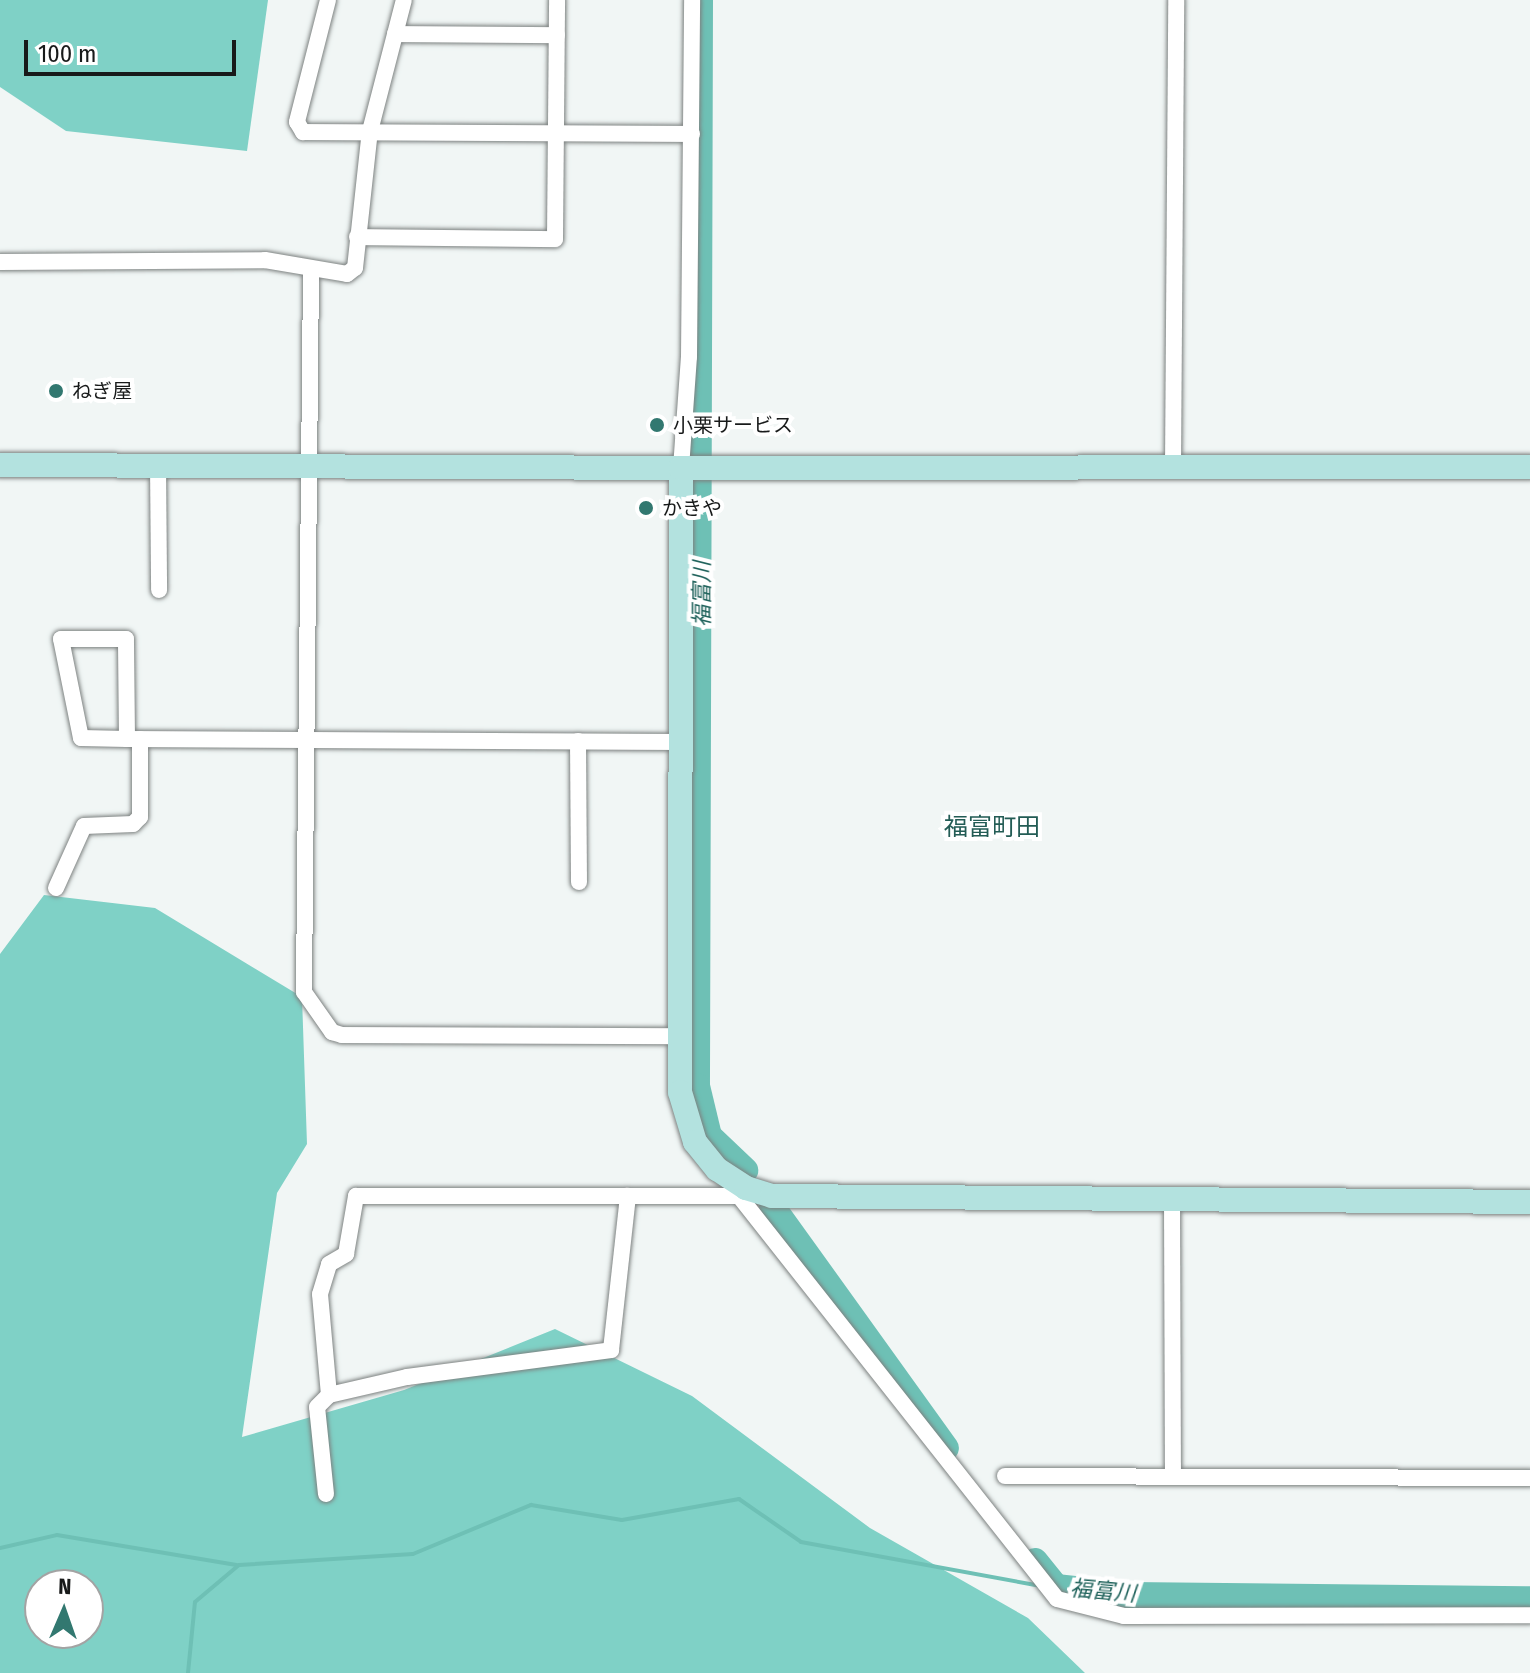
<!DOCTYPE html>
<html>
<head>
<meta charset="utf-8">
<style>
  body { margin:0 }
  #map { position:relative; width:1530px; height:1673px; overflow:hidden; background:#f1f6f5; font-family:"Fira Sans Condensed","Noto Sans JP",sans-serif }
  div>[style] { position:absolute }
  .forest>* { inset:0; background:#7fd1c6 }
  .stream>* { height:4px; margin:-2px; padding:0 2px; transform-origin:2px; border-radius:2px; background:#6ec0b5 }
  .river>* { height:26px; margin:-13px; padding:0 13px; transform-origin:13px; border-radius:13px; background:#6ec0b5 }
  .roads { filter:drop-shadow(0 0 2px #7d8281) drop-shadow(0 0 2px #7d8281) }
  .street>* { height:16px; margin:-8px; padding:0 8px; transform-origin:8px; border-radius:8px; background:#fff }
  .secondary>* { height:24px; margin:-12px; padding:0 12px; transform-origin:12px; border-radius:12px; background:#b3e2df }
  .dots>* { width:22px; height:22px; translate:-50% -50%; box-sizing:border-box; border:4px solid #fff; border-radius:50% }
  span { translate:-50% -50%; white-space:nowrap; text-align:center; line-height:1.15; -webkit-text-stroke:8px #fff; paint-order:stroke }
  .poi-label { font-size:20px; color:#181a1a }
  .left { translate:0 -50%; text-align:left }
  .water-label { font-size:22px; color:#1f625b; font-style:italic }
  .quarter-label { font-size:24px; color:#235c55 }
  .north { position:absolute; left:24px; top:1569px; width:80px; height:80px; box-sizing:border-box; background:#fff; border:2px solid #a3a3a3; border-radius:50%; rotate:2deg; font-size:22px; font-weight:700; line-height:32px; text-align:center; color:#181a1a }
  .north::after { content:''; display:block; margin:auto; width:28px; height:36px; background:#327870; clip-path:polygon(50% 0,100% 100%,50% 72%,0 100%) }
  .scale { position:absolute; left:24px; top:40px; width:212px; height:36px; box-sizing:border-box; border:4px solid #181a1a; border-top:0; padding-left:10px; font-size:24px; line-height:28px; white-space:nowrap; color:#181a1a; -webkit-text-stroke:6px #fff; paint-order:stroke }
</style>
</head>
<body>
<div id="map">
  <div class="forest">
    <div style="clip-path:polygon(0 0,268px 0,247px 151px,66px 131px,0 87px)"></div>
    <div style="clip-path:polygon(evenodd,44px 895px,155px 908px,302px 997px,307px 1144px,277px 1193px,242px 1437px,404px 1390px,555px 1329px,692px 1396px,870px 1528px,1028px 1618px,1085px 1673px,0 1673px,0 954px,44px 895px,40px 1585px,88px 1585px,88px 1633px,40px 1633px,40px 1585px)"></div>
  </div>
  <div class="stream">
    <div style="left:0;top:1548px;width:58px;rotate:-12.8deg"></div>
    <div style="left:57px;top:1535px;width:182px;rotate:9.5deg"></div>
    <div style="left:188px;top:1673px;width:71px;rotate:-84.4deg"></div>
    <div style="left:195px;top:1602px;width:57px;rotate:-40.1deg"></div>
    <div style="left:239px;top:1565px;width:174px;rotate:-3.6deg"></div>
    <div style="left:413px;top:1554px;width:128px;rotate:-22.6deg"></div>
    <div style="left:531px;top:1505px;width:92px;rotate:9.4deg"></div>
    <div style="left:622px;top:1520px;width:119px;rotate:-10.2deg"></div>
    <div style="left:739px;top:1499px;width:75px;rotate:34.7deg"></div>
    <div style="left:801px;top:1542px;width:244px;rotate:10.4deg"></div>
  </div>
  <div class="river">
    <div style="left:700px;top:0;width:1086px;rotate:90.16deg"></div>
    <div style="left:697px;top:1086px;width:51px;rotate:76.5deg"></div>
    <div style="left:709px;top:1136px;width:50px;rotate:43.4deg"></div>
    <div style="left:772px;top:1206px;width:298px;rotate:54.3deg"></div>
    <div style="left:1035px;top:1561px;width:33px;rotate:51deg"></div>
    <div style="left:1056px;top:1587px;width:74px;rotate:6.2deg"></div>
    <div style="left:1130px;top:1595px;width:400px;rotate:0.6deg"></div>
  </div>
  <div class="roads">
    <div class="street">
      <div style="left:328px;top:0;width:126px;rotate:104.3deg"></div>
      <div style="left:297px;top:122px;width:12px;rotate:59deg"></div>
      <div style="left:303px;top:132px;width:389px;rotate:0.3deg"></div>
      <div style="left:395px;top:34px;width:162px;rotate:0.4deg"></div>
      <div style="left:357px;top:237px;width:198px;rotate:0.6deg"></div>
      <div style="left:555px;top:239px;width:239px;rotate:-89.5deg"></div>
      <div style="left:0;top:262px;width:265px;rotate:-0.4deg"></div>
      <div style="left:265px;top:260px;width:83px;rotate:9.7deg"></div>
      <div style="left:347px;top:274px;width:10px;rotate:-37deg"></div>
      <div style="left:355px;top:268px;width:138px;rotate:-83.8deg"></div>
      <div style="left:370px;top:131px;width:135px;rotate:-75.5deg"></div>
      <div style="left:311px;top:270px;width:722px;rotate:90.56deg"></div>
      <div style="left:304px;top:992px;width:49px;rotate:55deg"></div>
      <div style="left:332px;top:1032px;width:10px;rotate:17deg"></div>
      <div style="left:342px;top:1035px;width:339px;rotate:0.2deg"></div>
      <div style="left:158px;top:464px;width:126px;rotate:89.5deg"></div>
      <div style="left:1173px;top:467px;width:467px;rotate:-89.6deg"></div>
      <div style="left:681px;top:468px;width:111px;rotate:-85.9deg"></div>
      <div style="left:689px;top:357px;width:357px;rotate:-89.5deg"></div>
      <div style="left:127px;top:739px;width:100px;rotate:-90.6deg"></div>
      <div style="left:126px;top:639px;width:65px;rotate:180deg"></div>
      <div style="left:61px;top:639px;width:101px;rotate:78.6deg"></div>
      <div style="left:81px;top:738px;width:46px;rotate:1.2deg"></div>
      <div style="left:127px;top:739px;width:179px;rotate:0.3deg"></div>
      <div style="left:306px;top:740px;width:377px;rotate:0.3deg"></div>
      <div style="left:578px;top:741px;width:141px;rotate:89.6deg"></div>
      <div style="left:56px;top:888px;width:68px;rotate:-65.7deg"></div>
      <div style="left:84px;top:826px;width:49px;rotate:-2.3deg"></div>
      <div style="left:133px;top:824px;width:10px;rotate:-45deg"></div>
      <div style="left:140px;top:817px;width:78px;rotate:-90deg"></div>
      <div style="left:746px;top:1188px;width:11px;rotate:131deg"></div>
      <div style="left:739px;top:1196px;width:513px;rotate:51.72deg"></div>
      <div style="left:1057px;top:1599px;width:69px;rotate:14.2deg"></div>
      <div style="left:1124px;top:1616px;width:406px;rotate:-0.1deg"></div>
      <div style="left:1172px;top:1202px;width:274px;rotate:89.8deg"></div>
      <div style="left:329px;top:1395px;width:80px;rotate:-13deg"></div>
      <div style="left:407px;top:1377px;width:206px;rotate:-7.5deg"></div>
      <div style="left:611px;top:1350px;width:155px;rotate:-83.7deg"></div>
      <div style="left:1005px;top:1476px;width:525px;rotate:0.22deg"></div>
      <div style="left:326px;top:1494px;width:87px;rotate:-95.9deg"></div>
      <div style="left:317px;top:1407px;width:17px;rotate:-45deg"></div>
      <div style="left:329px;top:1395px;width:101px;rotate:-95.1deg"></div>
      <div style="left:320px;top:1294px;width:31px;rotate:-73deg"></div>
      <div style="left:329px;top:1264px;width:20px;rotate:-30deg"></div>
      <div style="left:346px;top:1254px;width:59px;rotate:-80.2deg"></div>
      <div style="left:356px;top:1196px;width:383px"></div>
    </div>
    <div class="secondary">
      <div style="left:0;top:465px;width:681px;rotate:0.25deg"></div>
      <div style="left:681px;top:468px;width:624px;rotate:90.09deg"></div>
      <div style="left:680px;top:1092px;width:52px;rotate:73.3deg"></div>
      <div style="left:695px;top:1142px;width:35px;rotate:51deg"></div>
      <div style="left:717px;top:1169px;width:35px;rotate:33deg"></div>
      <div style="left:746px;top:1188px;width:27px;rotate:17deg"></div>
      <div style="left:772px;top:1196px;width:758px;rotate:0.45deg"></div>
      <div style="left:681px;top:468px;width:849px;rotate:-0.07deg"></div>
    </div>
  </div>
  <div class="dots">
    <div style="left:56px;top:391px;background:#327870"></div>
    <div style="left:657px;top:425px;background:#327870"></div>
    <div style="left:646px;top:508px;background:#327870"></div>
  </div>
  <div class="poi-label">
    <span class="left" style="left:72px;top:391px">ねぎ屋</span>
    <span class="left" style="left:673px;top:425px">小栗サービス</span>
    <span class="left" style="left:662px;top:508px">かきや</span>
  </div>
  <div class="water-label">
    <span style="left:702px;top:594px;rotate:-90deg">福富川</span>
    <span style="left:1103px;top:1591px;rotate:5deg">福富川</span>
  </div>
  <div class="quarter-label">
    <span style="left:992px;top:828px">福富町田</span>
  </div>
  <div class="north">N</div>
  <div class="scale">100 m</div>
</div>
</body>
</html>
